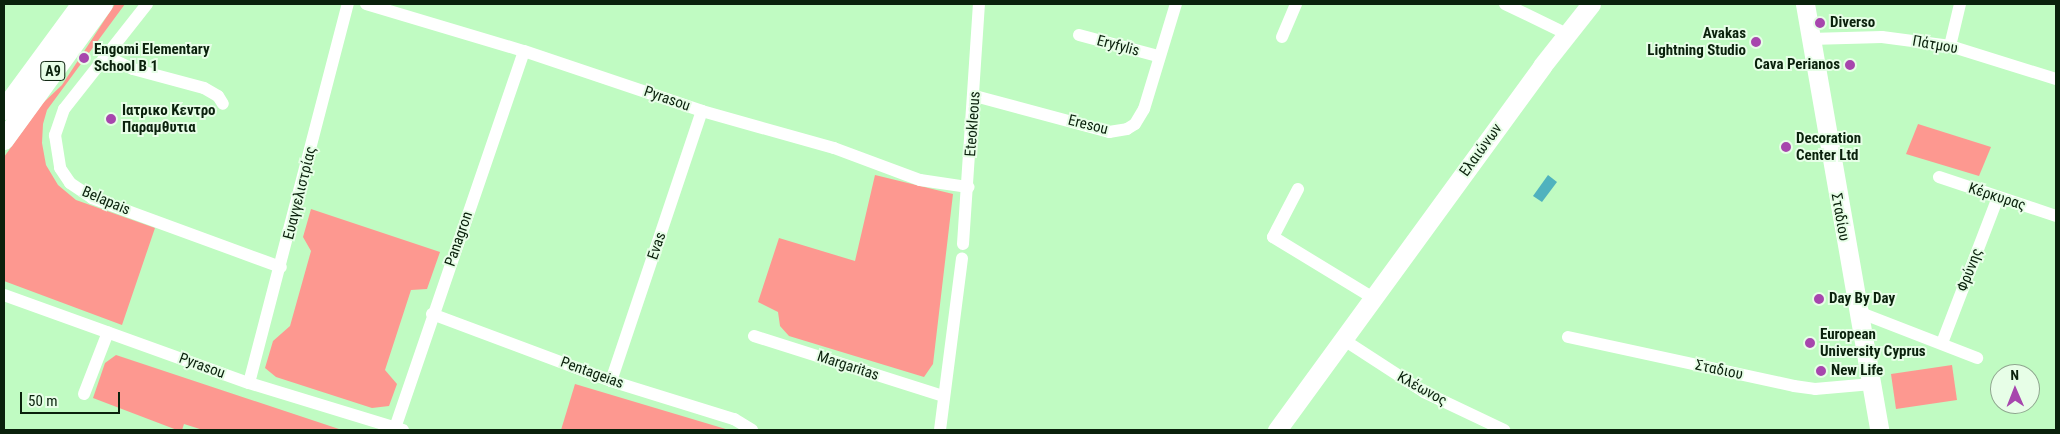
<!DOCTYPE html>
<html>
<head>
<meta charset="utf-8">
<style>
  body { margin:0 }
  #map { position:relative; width:2060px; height:434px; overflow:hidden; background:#c0fbc2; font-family:"Roboto Condensed",sans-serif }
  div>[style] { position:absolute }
  .green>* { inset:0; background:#fd9890 }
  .water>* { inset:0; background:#4fb2be }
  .street>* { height:12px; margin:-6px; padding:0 6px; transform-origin:6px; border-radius:6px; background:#fff }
  .secondary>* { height:19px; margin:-9.5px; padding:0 9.5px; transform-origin:9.5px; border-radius:9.5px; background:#fff }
  .primary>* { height:20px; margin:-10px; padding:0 10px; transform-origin:10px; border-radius:10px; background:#fff }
  .dots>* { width:14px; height:14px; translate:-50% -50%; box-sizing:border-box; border:2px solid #e7fee7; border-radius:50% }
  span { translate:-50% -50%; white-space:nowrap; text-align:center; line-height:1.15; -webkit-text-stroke:4px #e7fee7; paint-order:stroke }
  .shield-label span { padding:1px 4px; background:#e7fee7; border:1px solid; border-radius:4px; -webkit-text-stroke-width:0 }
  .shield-label { font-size:14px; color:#0a210c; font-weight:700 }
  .poi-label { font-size:15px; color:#0a210c; font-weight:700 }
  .left { translate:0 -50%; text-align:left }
  .right { translate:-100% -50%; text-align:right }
  .street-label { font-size:15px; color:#0a210c }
  .frame { position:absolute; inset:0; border:5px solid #0a210c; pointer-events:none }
  .north { position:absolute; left:1990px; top:364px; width:50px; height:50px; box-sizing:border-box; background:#e7fee7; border:1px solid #8fa68f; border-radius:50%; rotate:359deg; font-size:14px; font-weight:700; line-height:20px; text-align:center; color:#0a210c }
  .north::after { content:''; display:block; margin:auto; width:18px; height:22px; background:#a746ad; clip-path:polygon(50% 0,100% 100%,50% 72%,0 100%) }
  .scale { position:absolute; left:20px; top:392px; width:100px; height:22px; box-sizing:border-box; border:2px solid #0a210c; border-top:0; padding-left:6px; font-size:15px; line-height:18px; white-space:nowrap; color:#0a210c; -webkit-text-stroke:4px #e7fee7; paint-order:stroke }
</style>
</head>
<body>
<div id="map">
  <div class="green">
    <div style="clip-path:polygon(115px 4px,125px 4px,47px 110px,43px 124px,42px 143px,46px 165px,58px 185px,76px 200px,155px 228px,122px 325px,4px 281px,4px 157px,43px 103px,62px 85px)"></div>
    <div style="clip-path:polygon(1918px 124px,1991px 147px,1979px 176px,1906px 154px)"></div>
    <div style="clip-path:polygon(875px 175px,953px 194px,933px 364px,924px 377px,789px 336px,780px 326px,778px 312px,758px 302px,779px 238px,855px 261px)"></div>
    <div style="clip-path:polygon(311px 209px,440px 252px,427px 289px,411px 290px,385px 370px,397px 384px,389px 406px,372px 408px,276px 377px,265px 368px,273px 341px,290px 326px,311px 251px,303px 237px)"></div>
    <div style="clip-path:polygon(116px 355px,342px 430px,203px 430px,184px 424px,182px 430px,177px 430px,93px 398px,105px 363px)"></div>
    <div style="clip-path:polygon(1952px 365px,1957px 400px,1896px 409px,1891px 374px)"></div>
    <div style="clip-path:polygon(575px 384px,729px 430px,561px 430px)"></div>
  </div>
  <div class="water">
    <div style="clip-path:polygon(1548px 175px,1557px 182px,1542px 202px,1533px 196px)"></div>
  </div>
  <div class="street">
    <div style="left:147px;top:4px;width:134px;rotate:128.3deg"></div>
    <div style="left:64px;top:109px;width:28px;rotate:109deg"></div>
    <div style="left:55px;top:135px;width:33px;rotate:81deg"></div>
    <div style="left:60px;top:168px;width:18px;rotate:56deg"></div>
    <div style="left:70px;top:183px;width:27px;rotate:34deg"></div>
    <div style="left:92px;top:198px;width:201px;rotate:20.1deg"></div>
    <div style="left:366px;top:4px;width:165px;rotate:16.6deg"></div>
    <div style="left:524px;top:51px;width:188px;rotate:18.6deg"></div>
    <div style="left:702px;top:111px;width:137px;rotate:15.7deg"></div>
    <div style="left:834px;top:148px;width:92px;rotate:20.4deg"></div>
    <div style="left:920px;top:180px;width:49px;rotate:8.3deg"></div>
    <div style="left:1505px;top:4px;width:69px;rotate:25.8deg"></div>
    <div style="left:1079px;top:35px;width:82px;rotate:14.9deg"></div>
    <div style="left:1282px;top:37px;width:36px;rotate:-67deg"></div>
    <div style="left:1810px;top:39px;width:72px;rotate:-1.6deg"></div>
    <div style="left:1882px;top:37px;width:69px;rotate:7.5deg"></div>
    <div style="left:1950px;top:46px;width:111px;rotate:17.3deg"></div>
    <div style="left:1950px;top:46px;width:43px;rotate:-76.6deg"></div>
    <div style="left:105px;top:56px;width:31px;rotate:25deg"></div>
    <div style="left:133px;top:69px;width:73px;rotate:15deg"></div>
    <div style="left:204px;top:88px;width:16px;rotate:30deg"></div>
    <div style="left:218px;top:96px;width:9px;rotate:58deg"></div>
    <div style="left:975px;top:96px;width:139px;rotate:15deg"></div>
    <div style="left:1109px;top:132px;width:18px;rotate:-9deg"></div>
    <div style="left:1127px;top:129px;width:9px;rotate:-32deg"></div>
    <div style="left:1135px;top:124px;width:17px;rotate:-59deg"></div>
    <div style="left:1144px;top:109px;width:110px;rotate:-73.1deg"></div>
    <div style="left:1939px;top:177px;width:123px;rotate:18.4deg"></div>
    <div style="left:1298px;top:189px;width:54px;rotate:117.5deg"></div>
    <div style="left:1273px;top:237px;width:119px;rotate:31.3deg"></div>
    <div style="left:963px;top:244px;width:241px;rotate:-86.2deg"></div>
    <div style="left:4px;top:295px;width:260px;rotate:19.8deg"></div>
    <div style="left:249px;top:383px;width:161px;rotate:17deg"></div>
    <div style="left:1856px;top:311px;width:130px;rotate:21.2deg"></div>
    <div style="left:432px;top:314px;width:191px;rotate:20.5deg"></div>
    <div style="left:611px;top:381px;width:129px;rotate:17.2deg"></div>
    <div style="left:734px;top:419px;width:21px;rotate:31deg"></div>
    <div style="left:754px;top:336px;width:198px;rotate:17.6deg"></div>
    <div style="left:1568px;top:337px;width:231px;rotate:12.2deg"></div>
    <div style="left:1794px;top:386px;width:21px;rotate:8deg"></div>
    <div style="left:1815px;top:389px;width:57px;rotate:-5deg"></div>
    <div style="left:1344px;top:340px;width:95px;rotate:33deg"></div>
    <div style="left:1424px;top:392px;width:89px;rotate:25.4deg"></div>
    <div style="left:1942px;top:343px;width:156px;rotate:-69deg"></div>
    <div style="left:611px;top:381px;width:285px;rotate:-71.4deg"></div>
    <div style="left:249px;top:383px;width:392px;rotate:-75.4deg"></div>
    <div style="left:84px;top:394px;width:66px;rotate:-68.8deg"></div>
    <div style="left:395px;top:428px;width:398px;rotate:-71.1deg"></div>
    <div style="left:940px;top:430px;width:173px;rotate:-82.7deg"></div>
  </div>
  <div class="secondary">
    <div style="left:1805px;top:4px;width:432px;rotate:80.1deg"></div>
    <div style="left:1277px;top:430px;width:450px;rotate:-53.9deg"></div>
    <div style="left:1542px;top:66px;width:79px;rotate:-51.7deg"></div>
  </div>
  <div class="primary">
    <div style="left:4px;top:110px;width:132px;rotate:-53.7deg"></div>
    <div style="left:4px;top:140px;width:168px;rotate:-53.9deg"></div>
  </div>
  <div class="dots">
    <div style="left:1820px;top:23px;background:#a746ad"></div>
    <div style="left:1756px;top:42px;background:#a746ad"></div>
    <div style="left:84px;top:58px;background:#a746ad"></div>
    <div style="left:1850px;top:65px;background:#a746ad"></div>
    <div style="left:111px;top:119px;background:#a746ad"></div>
    <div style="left:1786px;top:147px;background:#a746ad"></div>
    <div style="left:1819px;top:299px;background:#a746ad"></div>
    <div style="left:1810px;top:343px;background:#a746ad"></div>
    <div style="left:1821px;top:371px;background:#a746ad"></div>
  </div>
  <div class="shield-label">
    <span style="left:53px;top:71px">A9</span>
  </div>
  <div class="poi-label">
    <span class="left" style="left:1830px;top:23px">Diverso</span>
    <span class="right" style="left:1746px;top:42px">Avakas<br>Lightning Studio</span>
    <span class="left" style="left:94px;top:58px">Engomi Elementary<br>School B 1</span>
    <span class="right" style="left:1840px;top:65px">Cava Perianos</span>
    <span class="left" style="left:122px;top:119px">Ιατρικο Κεντρο<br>Παραμθυτια</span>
    <span class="left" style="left:1796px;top:147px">Decoration<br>Center Ltd</span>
    <span class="left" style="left:1829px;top:299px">Day By Day</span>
    <span class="left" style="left:1820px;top:343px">European<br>University Cyprus</span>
    <span class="left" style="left:1831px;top:371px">New Life</span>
  </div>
  <div class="street-label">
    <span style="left:1935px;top:45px;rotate:10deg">Πάτμου</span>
    <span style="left:1118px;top:46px;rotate:15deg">Eryfylis</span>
    <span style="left:667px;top:99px;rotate:19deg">Pyrasou</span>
    <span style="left:973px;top:124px;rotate:-86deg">Eteokleous</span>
    <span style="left:1088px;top:125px;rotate:14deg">Eresou</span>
    <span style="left:1481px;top:150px;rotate:-54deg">Ελαιώνων</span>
    <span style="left:300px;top:193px;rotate:-76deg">Ευαγγελιστρίας</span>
    <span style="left:1997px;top:197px;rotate:18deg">Κέρκυρας</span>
    <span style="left:106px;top:201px;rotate:23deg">Belapais</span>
    <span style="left:1840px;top:217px;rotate:80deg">Σταδίου</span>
    <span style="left:459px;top:239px;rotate:-71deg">Panagron</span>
    <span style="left:657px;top:246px;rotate:-71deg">Evas</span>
    <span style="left:1970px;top:270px;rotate:-69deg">Φρύνης</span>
    <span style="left:202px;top:366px;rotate:20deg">Pyrasou</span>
    <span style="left:848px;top:366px;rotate:18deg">Margaritas</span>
    <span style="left:1719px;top:370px;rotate:12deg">Σταδιου</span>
    <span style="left:592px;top:373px;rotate:20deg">Pentageias</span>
    <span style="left:1422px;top:389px;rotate:29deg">Κλέωνος</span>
  </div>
  <div class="frame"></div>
  <div class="north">N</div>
  <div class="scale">50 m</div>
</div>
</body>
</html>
